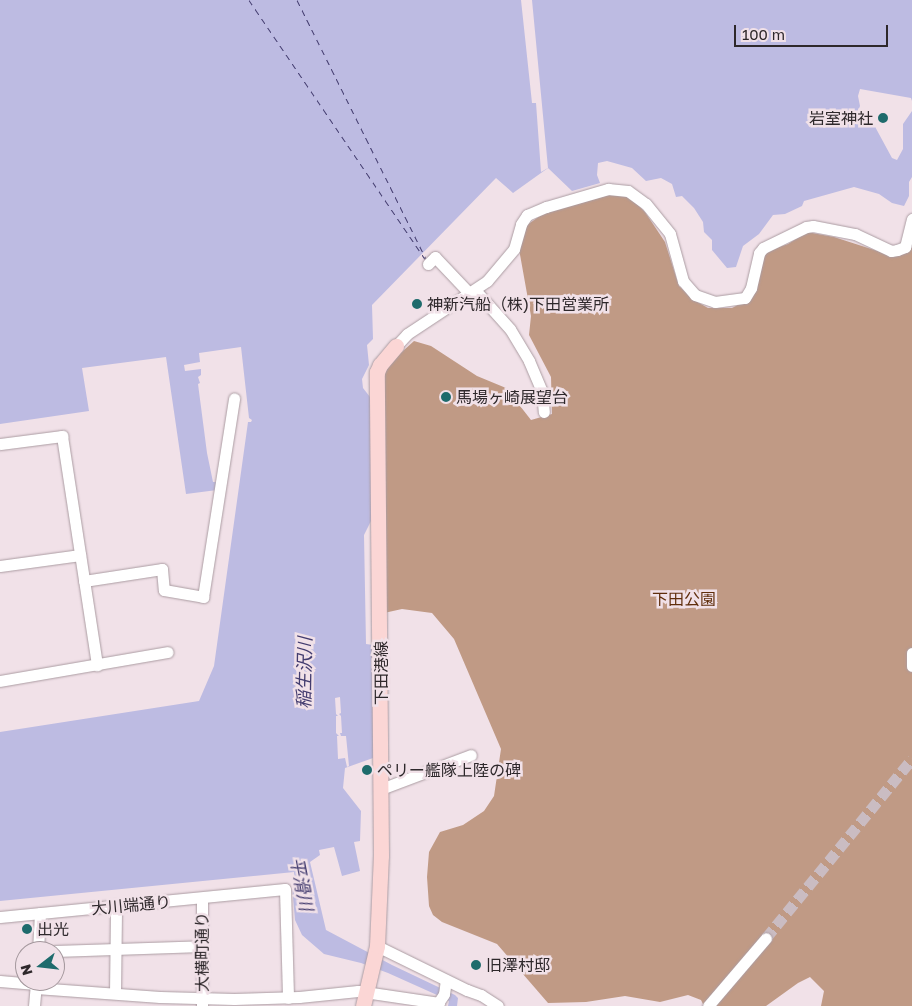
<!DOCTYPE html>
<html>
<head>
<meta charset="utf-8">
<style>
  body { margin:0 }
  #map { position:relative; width:912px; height:1006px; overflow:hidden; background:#f1e1e8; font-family:"Golos Text","Noto Sans JP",sans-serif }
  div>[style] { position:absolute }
  .forest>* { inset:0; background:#c09a85 }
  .water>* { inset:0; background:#bdbbe2 }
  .pier>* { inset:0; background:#f1e1e8 }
  .ferry>* { height:1px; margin-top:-0.5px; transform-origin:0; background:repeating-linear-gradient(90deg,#433c6f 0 6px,transparent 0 11px) }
  .minor-tunnel>* { height:11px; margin-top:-5.5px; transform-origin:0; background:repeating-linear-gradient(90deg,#cabcc2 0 11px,transparent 0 16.5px) }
  .roads { filter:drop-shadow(0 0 1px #ab9ca2) drop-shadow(0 0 1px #ab9ca2) }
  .minor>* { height:11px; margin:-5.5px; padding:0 5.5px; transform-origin:5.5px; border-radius:5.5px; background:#fff }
  .major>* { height:15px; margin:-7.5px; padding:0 7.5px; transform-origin:7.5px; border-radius:7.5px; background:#fbd6d5 }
  .dots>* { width:14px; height:14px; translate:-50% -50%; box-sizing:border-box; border:2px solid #f1e1e8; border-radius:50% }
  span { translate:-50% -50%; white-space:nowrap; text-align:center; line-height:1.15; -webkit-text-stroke:5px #f1e1e8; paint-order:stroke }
  .poi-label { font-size:16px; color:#2e282b }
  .right { translate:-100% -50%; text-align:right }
  .left { translate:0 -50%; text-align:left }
  .park-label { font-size:16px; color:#602e0c }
  .street-label { font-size:16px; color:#2e282b }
  .water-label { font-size:18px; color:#433c6f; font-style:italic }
  .north { position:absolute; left:15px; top:941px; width:50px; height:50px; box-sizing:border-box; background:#f1e1e8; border:1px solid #a3979c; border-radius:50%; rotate:254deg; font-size:14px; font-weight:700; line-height:20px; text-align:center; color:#2e282b }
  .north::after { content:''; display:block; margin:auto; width:18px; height:22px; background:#1e6b6c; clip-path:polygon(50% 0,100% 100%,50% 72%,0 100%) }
  .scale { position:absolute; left:734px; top:25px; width:154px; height:22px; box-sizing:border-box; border:2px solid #2e282b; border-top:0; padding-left:6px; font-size:15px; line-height:18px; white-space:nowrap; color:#2e282b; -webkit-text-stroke:4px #f1e1e8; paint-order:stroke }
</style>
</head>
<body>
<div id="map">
  <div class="forest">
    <div style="clip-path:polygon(615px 193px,632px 199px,645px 212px,665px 242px,679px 286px,694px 300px,708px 308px,732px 308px,747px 300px,765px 252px,788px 244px,807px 232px,834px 237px,893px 256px,906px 253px,912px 247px,912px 1006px,821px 1006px,824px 991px,810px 977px,798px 983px,766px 1006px,704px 1006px,701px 1000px,688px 995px,660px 1002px,625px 996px,586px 1002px,548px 1003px,497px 944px,442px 922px,433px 915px,429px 906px,427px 877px,429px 852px,440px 832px,463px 825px,484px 811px,494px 796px,501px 749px,454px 639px,432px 613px,402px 609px,384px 613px,382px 370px,414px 341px,431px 346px,477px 376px,506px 388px,531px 420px,552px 414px,551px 377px,529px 335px,531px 316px,519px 249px,527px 225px,544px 213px)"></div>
  </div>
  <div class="water">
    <div style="clip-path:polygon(0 0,912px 0,912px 101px,911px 98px,860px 89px,858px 96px,860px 106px,858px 111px,851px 114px,849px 121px,862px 125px,873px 123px,892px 158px,897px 160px,903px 149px,903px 124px,912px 111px,912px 177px,909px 182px,909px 196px,904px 206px,892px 203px,879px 194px,854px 187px,804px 201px,802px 206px,785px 214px,773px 215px,759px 234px,743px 246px,736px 267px,727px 268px,712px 250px,712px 240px,704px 232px,703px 222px,694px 208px,682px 196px,676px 197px,672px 184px,661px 178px,646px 181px,632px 168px,607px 161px,598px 163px,597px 175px,600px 183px,572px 191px,548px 168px,513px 193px,496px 178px,372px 305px,373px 339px,367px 345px,369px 365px,362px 379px,363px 388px,370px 397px,372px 519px,364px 535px,366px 644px,373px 645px,373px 758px,345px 768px,343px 788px,361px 811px,360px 841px,354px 842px,360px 871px,342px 876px,334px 847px,319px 850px,320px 855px,310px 862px,326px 930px,392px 965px,455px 995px,458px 998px,457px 1006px,448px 1006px,449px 1001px,437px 995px,388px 973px,361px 963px,324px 954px,302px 935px,295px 920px,292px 885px,295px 885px,294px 872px,0 901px,0 732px,199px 701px,214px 666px,248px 422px,251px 422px,252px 420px,249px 418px,241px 347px,199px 353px,200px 362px,184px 365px,185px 371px,201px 369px,201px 375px,198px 377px,200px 383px,198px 384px,207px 453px,213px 482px,216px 482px,217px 490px,186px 494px,166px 357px,82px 368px,89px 411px,0 424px)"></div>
  </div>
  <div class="pier">
    <div style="clip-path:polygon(521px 0,532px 0,548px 168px,541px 172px,536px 103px,532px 103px)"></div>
    <div style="clip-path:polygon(340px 697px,341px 713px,339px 714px,341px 716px,342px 733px,340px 733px,341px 736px,346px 736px,349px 766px,347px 767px,345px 758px,338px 759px,337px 736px,339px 736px,336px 733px,336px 716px,338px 716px,336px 714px,335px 698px)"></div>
  </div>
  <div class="ferry">
    <div style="left:249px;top:0;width:313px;rotate:55.8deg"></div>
    <div style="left:297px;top:0;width:289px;rotate:63.5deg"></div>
  </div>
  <div class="minor-tunnel">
    <div style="left:766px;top:938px;width:231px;rotate:-50.8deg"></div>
  </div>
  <div class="roads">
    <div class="minor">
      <div style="left:428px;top:264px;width:10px;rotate:-45deg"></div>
      <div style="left:435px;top:257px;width:51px;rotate:46.6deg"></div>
      <div style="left:475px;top:290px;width:52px;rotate:48.1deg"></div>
      <div style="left:510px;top:329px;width:37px;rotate:59deg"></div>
      <div style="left:529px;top:361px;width:33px;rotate:67deg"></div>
      <div style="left:542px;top:391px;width:21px;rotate:85deg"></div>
      <div style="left:396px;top:346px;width:16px;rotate:-47deg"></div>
      <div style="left:407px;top:334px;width:96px;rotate:-33.5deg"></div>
      <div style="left:487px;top:281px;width:42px;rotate:-49.8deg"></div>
      <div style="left:514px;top:249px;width:26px;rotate:-74deg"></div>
      <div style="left:521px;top:224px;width:11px;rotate:-56deg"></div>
      <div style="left:527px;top:215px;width:21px;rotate:-23deg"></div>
      <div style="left:546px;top:207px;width:65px;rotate:-16.2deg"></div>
      <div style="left:608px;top:189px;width:20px;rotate:6deg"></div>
      <div style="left:628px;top:191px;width:22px;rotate:36deg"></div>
      <div style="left:646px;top:204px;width:38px;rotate:51deg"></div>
      <div style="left:670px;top:234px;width:49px;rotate:74.5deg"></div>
      <div style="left:683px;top:281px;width:18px;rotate:49deg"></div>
      <div style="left:695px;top:295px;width:21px;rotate:19deg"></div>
      <div style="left:715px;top:302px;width:30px;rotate:-8deg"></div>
      <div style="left:745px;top:298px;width:12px;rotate:-59deg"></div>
      <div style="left:751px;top:288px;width:36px;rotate:-77deg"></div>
      <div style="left:759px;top:253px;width:6px;rotate:-51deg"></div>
      <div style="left:763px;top:248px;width:48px;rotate:-26deg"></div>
      <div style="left:806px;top:227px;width:7px;rotate:-8deg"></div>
      <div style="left:813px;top:226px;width:43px;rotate:10.8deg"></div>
      <div style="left:855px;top:234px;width:40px;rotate:25deg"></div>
      <div style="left:891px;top:251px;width:6px;rotate:-9deg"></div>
      <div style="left:897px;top:250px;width:9px;rotate:-21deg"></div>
      <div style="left:905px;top:247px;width:29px;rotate:-76deg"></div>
      <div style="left:0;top:444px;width:63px;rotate:-7.4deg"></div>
      <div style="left:62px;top:436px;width:232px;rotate:81.3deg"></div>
      <div style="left:0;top:566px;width:81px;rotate:-7.8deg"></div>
      <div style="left:84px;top:581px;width:79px;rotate:-8.7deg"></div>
      <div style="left:162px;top:569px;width:21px;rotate:85deg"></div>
      <div style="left:164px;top:590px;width:40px;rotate:10deg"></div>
      <div style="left:203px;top:597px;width:201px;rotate:-81.1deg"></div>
      <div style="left:912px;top:653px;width:13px;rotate:90deg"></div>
      <div style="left:0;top:681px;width:170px;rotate:-9.8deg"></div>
      <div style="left:381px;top:789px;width:96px;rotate:-20.7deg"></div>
      <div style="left:202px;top:898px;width:108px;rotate:90deg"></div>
      <div style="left:0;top:917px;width:286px;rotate:-5.6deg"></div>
      <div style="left:285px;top:889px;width:109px;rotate:88.4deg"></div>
      <div style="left:377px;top:946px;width:100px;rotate:26.1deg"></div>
      <div style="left:467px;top:990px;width:15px;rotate:20deg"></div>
      <div style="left:481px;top:995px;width:20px;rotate:33deg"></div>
      <div style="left:38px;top:951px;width:38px;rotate:-87deg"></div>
      <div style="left:55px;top:951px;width:147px;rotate:-1.9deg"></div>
      <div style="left:0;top:981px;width:36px;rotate:5deg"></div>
      <div style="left:36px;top:988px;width:124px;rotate:4.2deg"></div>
      <div style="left:160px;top:997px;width:74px;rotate:1.5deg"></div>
      <div style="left:234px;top:999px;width:65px;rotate:-1.8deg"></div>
      <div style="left:299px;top:997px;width:59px;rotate:-5.8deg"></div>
      <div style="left:358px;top:991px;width:82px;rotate:8.4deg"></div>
      <div style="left:115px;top:993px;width:87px;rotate:-89.3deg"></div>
      <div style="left:34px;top:1006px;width:25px;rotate:-85deg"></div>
      <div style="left:436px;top:1006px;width:14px;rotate:-56deg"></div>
      <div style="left:444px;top:994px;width:14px;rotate:-82deg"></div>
      <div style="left:708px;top:1006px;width:89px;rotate:-49.5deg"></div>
    </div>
    <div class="major">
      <div style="left:363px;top:1006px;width:62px;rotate:-76.9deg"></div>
      <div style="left:377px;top:946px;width:90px;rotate:-87.5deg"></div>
      <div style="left:381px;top:856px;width:484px;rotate:-90.5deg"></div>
      <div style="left:377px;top:372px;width:8px;rotate:-67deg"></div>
      <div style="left:380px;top:365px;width:25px;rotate:-50deg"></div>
    </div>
  </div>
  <div class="dots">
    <div style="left:883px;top:118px;background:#1e6b6c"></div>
    <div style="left:417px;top:304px;background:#1e6b6c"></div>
    <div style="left:446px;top:397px;background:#1e6b6c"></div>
    <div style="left:367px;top:770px;background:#1e6b6c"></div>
    <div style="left:27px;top:929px;background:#1e6b6c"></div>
    <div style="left:476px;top:965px;background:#1e6b6c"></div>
  </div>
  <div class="poi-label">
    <span class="right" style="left:873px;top:118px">岩室神社</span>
    <span class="left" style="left:427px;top:304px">神新汽船（株)下田営業所</span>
    <span class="left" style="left:456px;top:397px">馬場ヶ崎展望台</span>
    <span class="left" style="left:377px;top:770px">ペリー艦隊上陸の碑</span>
    <span class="left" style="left:37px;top:929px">出光</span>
    <span class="left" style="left:486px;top:965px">旧澤村邸</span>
  </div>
  <div class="park-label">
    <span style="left:684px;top:599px">下田公園</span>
  </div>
  <div class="street-label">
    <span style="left:381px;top:673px;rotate:-90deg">下田港線</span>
    <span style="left:131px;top:905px;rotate:-5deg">大川端通り</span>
    <span style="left:202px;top:952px;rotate:-90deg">大横町通り</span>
  </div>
  <div class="water-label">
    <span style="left:304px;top:673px;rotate:-89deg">稲生沢川</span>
    <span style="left:302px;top:884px;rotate:79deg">平滑川</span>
  </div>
  <div class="north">N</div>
  <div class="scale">100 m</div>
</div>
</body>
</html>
